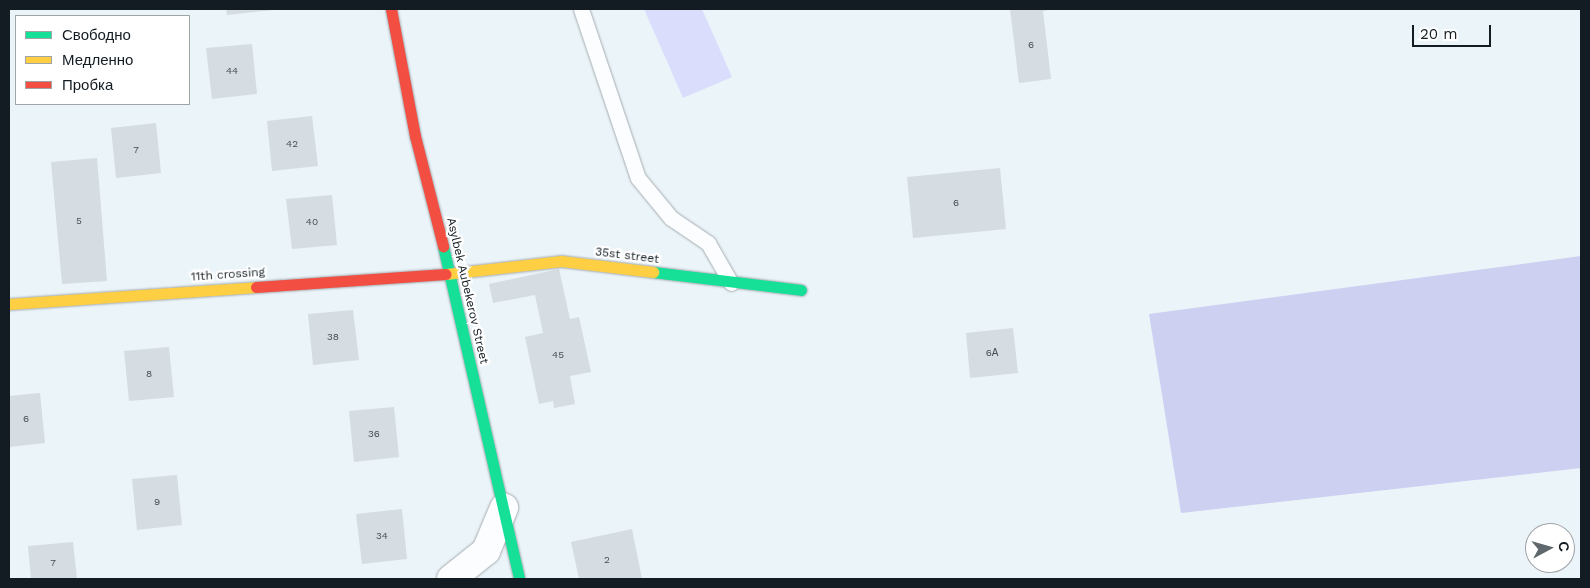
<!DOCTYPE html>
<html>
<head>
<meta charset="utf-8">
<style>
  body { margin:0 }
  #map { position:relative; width:1590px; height:588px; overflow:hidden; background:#ebf4f9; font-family:"Work Sans",sans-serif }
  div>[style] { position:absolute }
  .green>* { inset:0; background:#dadefc }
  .forest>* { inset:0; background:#cdd0f1 }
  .building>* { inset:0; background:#d5dce2 }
  .roads { filter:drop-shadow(0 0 1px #a5adb2) drop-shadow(0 0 1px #a5adb2) }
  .lane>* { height:15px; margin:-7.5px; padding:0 7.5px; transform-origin:7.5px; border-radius:7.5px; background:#fcfdfe }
  .street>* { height:28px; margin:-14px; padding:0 14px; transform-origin:14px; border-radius:14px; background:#fcfdfe }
  .fast>* { height:11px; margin:-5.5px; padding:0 5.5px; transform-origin:5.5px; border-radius:5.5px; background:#16e098 }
  .slow>* { height:11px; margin:-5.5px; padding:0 5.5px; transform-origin:5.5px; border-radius:5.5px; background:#ffcf43 }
  .jam>* { height:11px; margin:-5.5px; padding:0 5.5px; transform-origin:5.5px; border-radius:5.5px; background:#f24e42 }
  span { translate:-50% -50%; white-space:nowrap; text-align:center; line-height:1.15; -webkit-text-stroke:4.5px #fff; paint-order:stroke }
  .number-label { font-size:10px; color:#444d53 }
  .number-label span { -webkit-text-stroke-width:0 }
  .street-label { font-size:12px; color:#131c22 }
  .frame { position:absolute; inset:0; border:10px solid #131c22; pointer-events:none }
  .legend { position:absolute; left:15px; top:15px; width:175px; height:90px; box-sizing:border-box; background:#fff; border:1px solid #a1a4a7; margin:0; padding:6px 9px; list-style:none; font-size:15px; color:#131c22 }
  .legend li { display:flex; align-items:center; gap:10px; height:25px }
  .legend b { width:25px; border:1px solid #a1a4a7 }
  .north { position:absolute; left:1525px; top:523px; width:50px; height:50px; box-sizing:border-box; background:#fff; border:1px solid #a1a4a7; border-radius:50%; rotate:84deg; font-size:14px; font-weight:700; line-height:20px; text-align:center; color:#131c22 }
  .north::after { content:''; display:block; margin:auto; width:18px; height:22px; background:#5f686d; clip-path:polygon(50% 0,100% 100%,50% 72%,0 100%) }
  .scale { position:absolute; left:1412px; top:25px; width:79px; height:22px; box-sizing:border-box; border:2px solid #131c22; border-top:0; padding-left:6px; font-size:15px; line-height:18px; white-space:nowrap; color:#131c22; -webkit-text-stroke:4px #fff; paint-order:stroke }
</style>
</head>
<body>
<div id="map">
  <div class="green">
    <div style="clip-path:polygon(644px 9px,702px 9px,732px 77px,683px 98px)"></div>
  </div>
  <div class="forest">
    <div style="clip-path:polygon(1581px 256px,1581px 468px,1181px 513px,1149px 314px)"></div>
  </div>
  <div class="building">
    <div style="clip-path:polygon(226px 9px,273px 9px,273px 10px,227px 15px)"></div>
    <div style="clip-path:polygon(1010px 9px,1053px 9px,1043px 11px,1051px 79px,1019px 83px)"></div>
    <div style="clip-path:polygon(252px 44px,257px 94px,212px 99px,206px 48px)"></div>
    <div style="clip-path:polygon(312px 116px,318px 166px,272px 171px,267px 121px)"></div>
    <div style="clip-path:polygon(156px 123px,161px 173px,116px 178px,111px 128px)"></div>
    <div style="clip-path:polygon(97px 158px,107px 281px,62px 284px,51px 162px)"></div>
    <div style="clip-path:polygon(1000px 168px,1006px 229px,913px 238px,907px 177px)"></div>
    <div style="clip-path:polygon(332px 195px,337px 245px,292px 249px,286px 199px)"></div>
    <div style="clip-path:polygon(559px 269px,570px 319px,579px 317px,591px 372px,570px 376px,575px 404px,554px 408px,553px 401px,539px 404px,525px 337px,543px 333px,535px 295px,493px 303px,489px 284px)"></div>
    <div style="clip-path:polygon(353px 310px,359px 360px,313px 365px,308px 314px)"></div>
    <div style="clip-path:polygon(1013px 328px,1018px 373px,970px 378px,966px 333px)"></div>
    <div style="clip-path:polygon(169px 347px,174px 397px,129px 401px,124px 351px)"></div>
    <div style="clip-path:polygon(40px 393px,45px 443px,9px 447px,9px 396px)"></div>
    <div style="clip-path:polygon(394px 407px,399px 457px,354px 462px,349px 411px)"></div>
    <div style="clip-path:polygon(177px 475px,182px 525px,137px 530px,132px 479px)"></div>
    <div style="clip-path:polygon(402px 509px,407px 559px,362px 564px,356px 514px)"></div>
    <div style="clip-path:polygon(632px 529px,642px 579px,579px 579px,571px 542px)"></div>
    <div style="clip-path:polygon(73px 542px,77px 579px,31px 579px,28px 546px)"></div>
  </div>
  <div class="roads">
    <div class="lane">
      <div style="left:581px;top:9px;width:178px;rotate:71.4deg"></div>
      <div style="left:638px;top:178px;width:52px;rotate:50.5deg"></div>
      <div style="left:671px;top:218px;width:45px;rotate:34deg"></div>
      <div style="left:708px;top:243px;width:46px;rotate:60.1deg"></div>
    </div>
    <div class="street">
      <div style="left:451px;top:579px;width:45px;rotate:-38.7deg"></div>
      <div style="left:486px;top:551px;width:47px;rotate:-67.3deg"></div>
    </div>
    <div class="fast">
      <div style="left:443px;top:246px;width:342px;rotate:77.1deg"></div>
      <div style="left:653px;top:272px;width:149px;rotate:6.9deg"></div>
    </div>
    <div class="slow">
      <div style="left:446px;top:274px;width:116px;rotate:-6.4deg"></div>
      <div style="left:561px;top:261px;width:93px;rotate:6.8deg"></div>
      <div style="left:9px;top:304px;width:248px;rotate:-3.9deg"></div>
    </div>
    <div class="jam">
      <div style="left:391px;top:9px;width:129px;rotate:79.3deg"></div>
      <div style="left:415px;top:136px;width:114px;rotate:75.7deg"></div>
      <div style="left:256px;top:287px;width:190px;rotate:-3.9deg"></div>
    </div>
  </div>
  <div class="number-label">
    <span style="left:1031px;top:45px">6</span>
    <span style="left:232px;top:71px">44</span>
    <span style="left:292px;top:144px">42</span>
    <span style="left:136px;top:150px">7</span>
    <span style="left:956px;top:203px">6</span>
    <span style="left:79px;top:221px">5</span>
    <span style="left:312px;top:222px">40</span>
    <span style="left:333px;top:337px">38</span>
    <span style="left:992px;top:353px">6А</span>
    <span style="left:558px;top:355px">45</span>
    <span style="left:149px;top:374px">8</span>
    <span style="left:26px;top:419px">6</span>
    <span style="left:374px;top:434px">36</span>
    <span style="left:157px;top:502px">9</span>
    <span style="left:382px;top:536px">34</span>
    <span style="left:607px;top:560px">2</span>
    <span style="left:53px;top:563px">7</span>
  </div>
  <div class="street-label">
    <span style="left:627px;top:256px;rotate:7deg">35st street</span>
    <span style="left:228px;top:275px;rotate:-4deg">11th crossing</span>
    <span style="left:467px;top:291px;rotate:77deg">Asylbek Aubekerov Street</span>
  </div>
  <div class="frame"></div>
  <ul class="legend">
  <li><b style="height:6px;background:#16e098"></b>Свободно</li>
  <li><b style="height:6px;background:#ffcf43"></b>Медленно</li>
  <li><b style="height:6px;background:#f24e42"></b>Пробка</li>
  </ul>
  <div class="north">С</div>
  <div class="scale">20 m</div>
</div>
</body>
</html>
